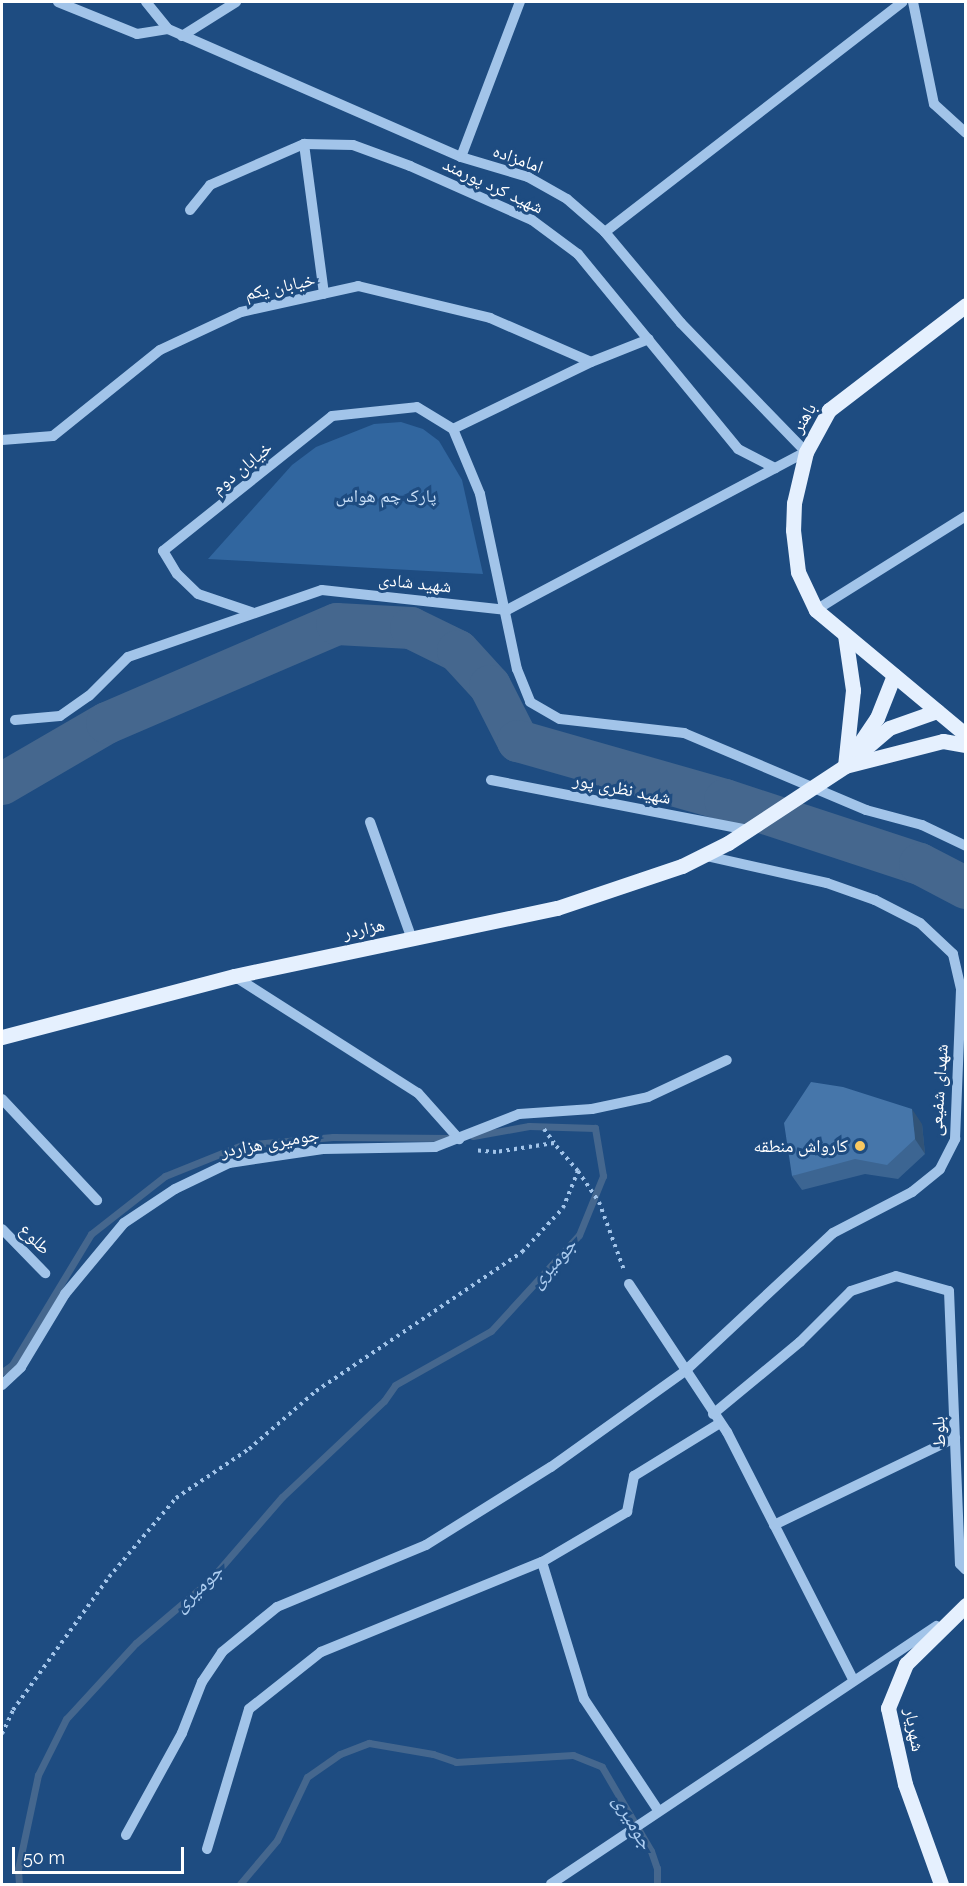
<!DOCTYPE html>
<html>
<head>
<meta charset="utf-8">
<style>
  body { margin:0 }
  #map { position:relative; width:967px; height:1886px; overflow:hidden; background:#1e4c81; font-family:Raleway,"Noto Naskh Arabic",sans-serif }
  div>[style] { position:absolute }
  .green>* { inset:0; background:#31669f }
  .stream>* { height:7px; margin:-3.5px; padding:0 3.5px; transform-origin:3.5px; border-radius:3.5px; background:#45678e }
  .river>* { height:42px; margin:-21px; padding:0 21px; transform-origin:21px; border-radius:21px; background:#45678e }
  .path>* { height:4px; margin-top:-2px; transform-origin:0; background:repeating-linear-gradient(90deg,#a2c4e9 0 3px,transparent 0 7.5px) }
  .minor>* { height:10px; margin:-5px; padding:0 5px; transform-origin:5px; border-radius:5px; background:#a2c4e9 }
  .major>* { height:15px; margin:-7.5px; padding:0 7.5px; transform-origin:7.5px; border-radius:7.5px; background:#e5f0fe }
  .major-bridge>* { height:15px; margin:-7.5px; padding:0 7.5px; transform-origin:7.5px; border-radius:7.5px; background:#e5f0fe }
  .wall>* { inset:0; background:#3c6592 }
  .shaded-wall>* { inset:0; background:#315377 }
  .building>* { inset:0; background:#4676aa }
  .dots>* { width:16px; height:16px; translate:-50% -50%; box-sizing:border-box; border:3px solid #1e4c81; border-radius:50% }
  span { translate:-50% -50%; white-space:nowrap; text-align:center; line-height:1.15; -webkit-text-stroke:6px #1e4c81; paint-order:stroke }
  .street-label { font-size:18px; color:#fff }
  .park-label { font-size:18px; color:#c7def7 }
  .poi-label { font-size:18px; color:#fff }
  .right { translate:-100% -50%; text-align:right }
  .water-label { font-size:20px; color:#aecef1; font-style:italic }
  .frame { position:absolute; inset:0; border:3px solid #fff; pointer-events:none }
  .scale { position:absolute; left:12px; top:1847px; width:172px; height:27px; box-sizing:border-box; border:3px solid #fff; border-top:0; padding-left:8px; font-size:18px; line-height:21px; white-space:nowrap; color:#fff; -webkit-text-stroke:4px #1e4c81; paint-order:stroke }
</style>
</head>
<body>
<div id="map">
  <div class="green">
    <div style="clip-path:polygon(401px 422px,423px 429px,439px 441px,462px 480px,483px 574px,208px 559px,292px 465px,316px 447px,374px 424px)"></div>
  </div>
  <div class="stream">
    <div style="left:2px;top:1372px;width:12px;rotate:-35deg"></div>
    <div style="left:12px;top:1365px;width:153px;rotate:-58.9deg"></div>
    <div style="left:91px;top:1234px;width:94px;rotate:-38.1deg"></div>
    <div style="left:165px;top:1176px;width:83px;rotate:-21.9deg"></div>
    <div style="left:242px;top:1145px;width:91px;rotate:-5deg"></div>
    <div style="left:333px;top:1137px;width:117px;rotate:0.5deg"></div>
    <div style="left:19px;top:1884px;width:15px;rotate:-94deg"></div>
    <div style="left:18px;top:1869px;width:96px;rotate:-78deg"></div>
    <div style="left:38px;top:1775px;width:63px;rotate:-63.4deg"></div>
    <div style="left:66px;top:1719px;width:103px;rotate:-47.4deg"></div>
    <div style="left:136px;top:1643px;width:97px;rotate:-40.4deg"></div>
    <div style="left:210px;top:1580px;width:110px;rotate:-49.1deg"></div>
    <div style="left:282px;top:1497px;width:140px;rotate:-43.3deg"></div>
    <div style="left:384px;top:1401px;width:19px;rotate:-55deg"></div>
    <div style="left:395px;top:1385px;width:110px;rotate:-29.4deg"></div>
    <div style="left:491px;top:1331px;width:130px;rotate:-47.5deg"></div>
    <div style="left:579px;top:1235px;width:64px;rotate:-67.9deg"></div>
    <div style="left:603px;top:1176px;width:49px;rotate:-99.5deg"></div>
    <div style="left:595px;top:1128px;width:66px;rotate:-178.3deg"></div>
    <div style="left:529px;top:1126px;width:57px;rotate:169.9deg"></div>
    <div style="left:240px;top:1884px;width:57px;rotate:-49.9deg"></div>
    <div style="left:277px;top:1840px;width:70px;rotate:-64.5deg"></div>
    <div style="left:307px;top:1777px;width:40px;rotate:-34.9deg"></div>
    <div style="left:340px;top:1754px;width:31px;rotate:-21deg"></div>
    <div style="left:369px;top:1743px;width:65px;rotate:9.8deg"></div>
    <div style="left:433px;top:1754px;width:24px;rotate:19deg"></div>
    <div style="left:456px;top:1762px;width:117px;rotate:-3.4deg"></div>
    <div style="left:573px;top:1755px;width:31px;rotate:22deg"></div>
    <div style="left:602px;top:1767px;width:97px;rotate:59.7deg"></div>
    <div style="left:651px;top:1851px;width:18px;rotate:71deg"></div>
    <div style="left:657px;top:1868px;width:16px;rotate:90deg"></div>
  </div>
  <div class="river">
    <div style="left:2px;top:784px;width:121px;rotate:-30.2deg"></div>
    <div style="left:107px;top:723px;width:250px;rotate:-23.3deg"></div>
    <div style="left:337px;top:624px;width:74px;rotate:3.1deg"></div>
    <div style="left:411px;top:628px;width:52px;rotate:26.1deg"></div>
    <div style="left:458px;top:651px;width:47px;rotate:47.6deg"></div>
    <div style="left:490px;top:686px;width:62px;rotate:63deg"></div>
    <div style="left:518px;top:741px;width:215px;rotate:15.9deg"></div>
    <div style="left:725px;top:800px;width:205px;rotate:18.2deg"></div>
    <div style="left:920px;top:864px;width:52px;rotate:27.6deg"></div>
  </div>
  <div class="path">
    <div style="left:544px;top:1129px;width:17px;rotate:54deg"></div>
    <div style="left:578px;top:1171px;width:37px;rotate:56deg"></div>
    <div style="left:599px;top:1202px;width:72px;rotate:69.8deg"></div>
    <div style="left:2px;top:1734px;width:26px;rotate:-65deg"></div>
    <div style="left:13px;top:1710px;width:164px;rotate:-54.2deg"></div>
    <div style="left:109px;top:1577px;width:104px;rotate:-49.7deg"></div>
    <div style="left:176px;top:1498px;width:88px;rotate:-33.9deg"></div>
    <div style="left:249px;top:1449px;width:89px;rotate:-40.9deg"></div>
    <div style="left:316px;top:1391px;width:249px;rotate:-34deg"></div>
    <div style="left:522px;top:1252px;width:60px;rotate:-47deg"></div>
    <div style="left:563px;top:1208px;width:40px;rotate:-68deg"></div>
    <div style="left:578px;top:1171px;width:37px;rotate:-131deg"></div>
    <div style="left:554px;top:1143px;width:59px;rotate:171.2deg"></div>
    <div style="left:496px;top:1152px;width:21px;rotate:-175deg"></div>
  </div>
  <div class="minor">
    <div style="left:58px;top:2px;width:85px;rotate:22.1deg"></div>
    <div style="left:137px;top:34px;width:31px;rotate:-9deg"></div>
    <div style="left:913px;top:2px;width:104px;rotate:78.4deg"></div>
    <div style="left:934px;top:104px;width:43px;rotate:42.2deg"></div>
    <div style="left:182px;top:36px;width:64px;rotate:-32.2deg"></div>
    <div style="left:304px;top:144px;width:151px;rotate:82.4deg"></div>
    <div style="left:461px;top:157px;width:166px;rotate:-69.2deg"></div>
    <div style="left:190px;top:210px;width:32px;rotate:-51deg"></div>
    <div style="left:210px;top:185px;width:103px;rotate:-23.6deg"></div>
    <div style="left:304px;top:144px;width:49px;rotate:1.2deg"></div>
    <div style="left:353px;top:145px;width:61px;rotate:20.2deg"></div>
    <div style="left:410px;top:166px;width:133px;rotate:23.9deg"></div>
    <div style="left:532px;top:220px;width:57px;rotate:36.5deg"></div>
    <div style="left:578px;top:254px;width:252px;rotate:50.6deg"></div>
    <div style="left:738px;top:449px;width:42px;rotate:27.2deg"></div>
    <div style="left:605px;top:232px;width:376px;rotate:-37.7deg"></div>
    <div style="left:453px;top:429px;width:70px;rotate:67.4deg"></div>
    <div style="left:480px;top:494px;width:179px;rotate:78.1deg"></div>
    <div style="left:517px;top:669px;width:35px;rotate:68deg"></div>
    <div style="left:530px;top:702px;width:34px;rotate:30deg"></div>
    <div style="left:560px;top:719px;width:125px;rotate:6.4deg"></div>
    <div style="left:684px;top:733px;width:198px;rotate:22.9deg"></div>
    <div style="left:866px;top:810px;width:58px;rotate:15deg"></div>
    <div style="left:922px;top:825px;width:49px;rotate:25.5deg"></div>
    <div style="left:453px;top:429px;width:153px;rotate:-25.9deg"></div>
    <div style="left:591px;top:362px;width:62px;rotate:-21.6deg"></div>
    <div style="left:2px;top:440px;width:51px;rotate:-4.5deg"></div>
    <div style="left:53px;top:436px;width:137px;rotate:-38.8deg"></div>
    <div style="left:160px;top:350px;width:89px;rotate:-25.1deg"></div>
    <div style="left:241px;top:312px;width:120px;rotate:-12.5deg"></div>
    <div style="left:358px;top:286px;width:136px;rotate:13.6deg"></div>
    <div style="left:490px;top:318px;width:110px;rotate:23.5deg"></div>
    <div style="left:816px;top:610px;width:177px;rotate:-32.1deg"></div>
    <div style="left:254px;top:613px;width:59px;rotate:-161.3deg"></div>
    <div style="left:198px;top:594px;width:29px;rotate:-136deg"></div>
    <div style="left:177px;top:574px;width:27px;rotate:-121deg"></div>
    <div style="left:163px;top:551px;width:216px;rotate:-38.6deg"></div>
    <div style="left:332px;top:416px;width:85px;rotate:-6deg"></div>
    <div style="left:417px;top:407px;width:42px;rotate:31.4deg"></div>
    <div style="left:15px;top:720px;width:45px;rotate:-5.1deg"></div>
    <div style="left:60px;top:716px;width:35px;rotate:-35deg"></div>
    <div style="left:89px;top:696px;width:55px;rotate:-45deg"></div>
    <div style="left:128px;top:657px;width:205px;rotate:-19.1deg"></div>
    <div style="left:322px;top:590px;width:186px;rotate:6.2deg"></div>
    <div style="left:507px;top:610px;width:338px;rotate:-27.9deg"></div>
    <div style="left:806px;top:452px;width:180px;rotate:-134.1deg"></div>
    <div style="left:681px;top:323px;width:119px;rotate:-129.9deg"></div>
    <div style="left:605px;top:232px;width:50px;rotate:-139deg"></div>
    <div style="left:567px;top:199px;width:45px;rotate:-150.6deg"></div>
    <div style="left:528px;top:177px;width:70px;rotate:-163.4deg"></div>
    <div style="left:461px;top:157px;width:320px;rotate:-156.4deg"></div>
    <div style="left:168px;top:29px;width:35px;rotate:-129deg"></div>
    <div style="left:491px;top:780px;width:262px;rotate:11deg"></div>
    <div style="left:370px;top:822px;width:124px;rotate:70.3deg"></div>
    <div style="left:234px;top:976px;width:218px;rotate:32.5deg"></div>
    <div style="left:418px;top:1093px;width:62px;rotate:48.3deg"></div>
    <div style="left:2px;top:1099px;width:139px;rotate:46.8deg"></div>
    <div style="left:2px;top:1229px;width:62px;rotate:45.7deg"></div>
    <div style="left:629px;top:1284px;width:178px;rotate:56.5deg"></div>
    <div style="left:727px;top:1432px;width:277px;rotate:63deg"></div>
    <div style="left:2px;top:1385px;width:26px;rotate:-43deg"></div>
    <div style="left:21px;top:1367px;width:85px;rotate:-58.9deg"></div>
    <div style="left:65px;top:1294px;width:92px;rotate:-50.3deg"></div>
    <div style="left:124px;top:1223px;width:61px;rotate:-33.7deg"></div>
    <div style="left:175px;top:1189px;width:60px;rotate:-25.7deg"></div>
    <div style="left:229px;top:1163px;width:95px;rotate:-8.5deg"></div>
    <div style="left:323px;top:1149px;width:112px;rotate:-1deg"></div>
    <div style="left:435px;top:1147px;width:90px;rotate:-21.4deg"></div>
    <div style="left:519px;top:1114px;width:73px;rotate:-3.9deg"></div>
    <div style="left:592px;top:1109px;width:57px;rotate:-12.1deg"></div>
    <div style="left:648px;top:1097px;width:87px;rotate:-25.1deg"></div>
    <div style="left:713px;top:1414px;width:113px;rotate:-39.6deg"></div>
    <div style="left:800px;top:1342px;width:72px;rotate:-45deg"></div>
    <div style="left:851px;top:1291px;width:47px;rotate:-18.4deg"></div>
    <div style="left:896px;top:1276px;width:55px;rotate:15.8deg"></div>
    <div style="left:949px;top:1291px;width:273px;rotate:87.7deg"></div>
    <div style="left:960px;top:1564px;width:8px;rotate:45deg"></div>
    <div style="left:774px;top:1525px;width:201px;rotate:-25.7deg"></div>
    <div style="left:542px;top:1562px;width:143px;rotate:73deg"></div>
    <div style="left:584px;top:1699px;width:133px;rotate:56.3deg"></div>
    <div style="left:126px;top:1835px;width:116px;rotate:-61.2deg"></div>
    <div style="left:182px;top:1733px;width:55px;rotate:-68.6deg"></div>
    <div style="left:202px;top:1682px;width:36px;rotate:-56deg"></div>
    <div style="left:222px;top:1652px;width:71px;rotate:-39.3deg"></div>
    <div style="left:277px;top:1607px;width:161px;rotate:-22.6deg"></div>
    <div style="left:426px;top:1545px;width:147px;rotate:-32deg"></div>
    <div style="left:551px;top:1467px;width:165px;rotate:-35.6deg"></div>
    <div style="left:685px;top:1371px;width:202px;rotate:-43deg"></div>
    <div style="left:833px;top:1233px;width:89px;rotate:-27.4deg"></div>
    <div style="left:912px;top:1192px;width:36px;rotate:-39deg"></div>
    <div style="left:940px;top:1169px;width:34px;rotate:-63deg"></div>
    <div style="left:955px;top:1139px;width:150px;rotate:-87.7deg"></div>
    <div style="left:961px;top:989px;width:36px;rotate:-103deg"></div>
    <div style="left:953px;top:954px;width:45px;rotate:-136.8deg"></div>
    <div style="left:920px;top:923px;width:51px;rotate:-152.9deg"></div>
    <div style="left:875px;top:900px;width:51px;rotate:-160.5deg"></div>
    <div style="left:827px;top:883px;width:124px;rotate:-167.4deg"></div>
    <div style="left:207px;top:1849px;width:146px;rotate:-73.3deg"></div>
    <div style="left:249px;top:1709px;width:92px;rotate:-38.4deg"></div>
    <div style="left:321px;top:1652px;width:239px;rotate:-22.2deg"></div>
    <div style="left:542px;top:1562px;width:99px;rotate:-30.5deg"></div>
    <div style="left:627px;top:1512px;width:37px;rotate:-79deg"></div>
    <div style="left:634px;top:1476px;width:101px;rotate:-31.6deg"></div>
    <div style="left:551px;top:1884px;width:464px;rotate:-33.8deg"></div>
  </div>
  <div class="major">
    <div style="left:966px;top:305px;width:173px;rotate:142.5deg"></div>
    <div style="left:829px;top:410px;width:48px;rotate:118.7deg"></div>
    <div style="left:806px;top:452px;width:52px;rotate:103.2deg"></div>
    <div style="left:794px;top:503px;width:27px;rotate:92deg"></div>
    <div style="left:793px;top:530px;width:42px;rotate:83.2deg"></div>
    <div style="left:798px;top:572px;width:42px;rotate:64.7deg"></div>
    <div style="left:816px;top:610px;width:195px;rotate:39.8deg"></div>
    <div style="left:845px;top:635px;width:56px;rotate:81.7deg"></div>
    <div style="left:853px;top:690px;width:76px;rotate:96deg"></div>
    <div style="left:858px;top:746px;width:34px;rotate:-56deg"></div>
    <div style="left:877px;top:718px;width:46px;rotate:-68.4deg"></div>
    <div style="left:847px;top:764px;width:55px;rotate:-40.6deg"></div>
    <div style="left:889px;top:728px;width:51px;rotate:-19.5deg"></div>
    <div style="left:845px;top:766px;width:101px;rotate:-14.3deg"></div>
    <div style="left:943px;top:741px;width:23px;rotate:10deg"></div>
    <div style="left:2px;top:1037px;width:240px;rotate:-14.7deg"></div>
    <div style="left:234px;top:976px;width:330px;rotate:-11.9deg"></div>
    <div style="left:557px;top:908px;width:132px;rotate:-18.6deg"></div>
    <div style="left:682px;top:866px;width:51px;rotate:-26.6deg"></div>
    <div style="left:941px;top:1884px;width:106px;rotate:-109.8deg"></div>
    <div style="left:905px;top:1784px;width:78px;rotate:-102.6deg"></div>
    <div style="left:888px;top:1708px;width:48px;rotate:-67.8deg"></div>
    <div style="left:906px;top:1664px;width:84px;rotate:-44.5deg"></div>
  </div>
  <div class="major-bridge">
    <div style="left:728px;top:843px;width:140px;rotate:-33.3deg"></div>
  </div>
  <div class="wall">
    <div style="clip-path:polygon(922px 1124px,925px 1154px,898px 1179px,865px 1174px,802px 1190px,792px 1176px)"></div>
  </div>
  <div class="shaded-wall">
    <div style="clip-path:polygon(912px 1109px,922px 1124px,925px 1154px,915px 1139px)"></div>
  </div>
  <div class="building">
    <div style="clip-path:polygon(811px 1082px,843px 1087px,912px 1109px,915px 1139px,887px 1165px,855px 1159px,792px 1176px,784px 1123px)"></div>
  </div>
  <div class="dots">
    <div style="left:860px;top:1146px;background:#f8c861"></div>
  </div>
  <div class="street-label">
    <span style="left:518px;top:159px;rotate:20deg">امامزاده</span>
    <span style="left:493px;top:186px;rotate:25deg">شهید کرد پورمند</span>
    <span style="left:280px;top:287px;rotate:-12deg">خیابان یکم</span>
    <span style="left:804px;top:418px;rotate:-59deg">باهنر</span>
    <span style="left:242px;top:468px;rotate:-39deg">خیابان دوم</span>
    <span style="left:415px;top:583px;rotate:6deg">شهید شادی</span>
    <span style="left:622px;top:789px;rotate:11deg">شهید نظری پور</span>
    <span style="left:364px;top:929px;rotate:-12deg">هزاردر</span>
    <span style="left:939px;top:1090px;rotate:-86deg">شهدای شفیعی</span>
    <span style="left:270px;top:1143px;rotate:-10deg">جومیری هزاردر</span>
    <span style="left:35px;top:1239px;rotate:46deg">طلوع</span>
    <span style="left:939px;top:1432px;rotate:-92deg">بلوط</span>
    <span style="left:914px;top:1730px;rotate:80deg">شهریار</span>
  </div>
  <div class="park-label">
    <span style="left:386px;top:496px">پارک چم هواس</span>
  </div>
  <div class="poi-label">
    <span class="right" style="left:848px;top:1146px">کارواش منطقه</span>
  </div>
  <div class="water-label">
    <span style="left:553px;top:1263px;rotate:-48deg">جومیری</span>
    <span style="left:198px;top:1588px;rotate:-43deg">جومیری</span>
    <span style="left:633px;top:1822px;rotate:60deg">جومیری</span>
  </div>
  <div class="frame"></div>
  <div class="scale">50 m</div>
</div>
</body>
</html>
